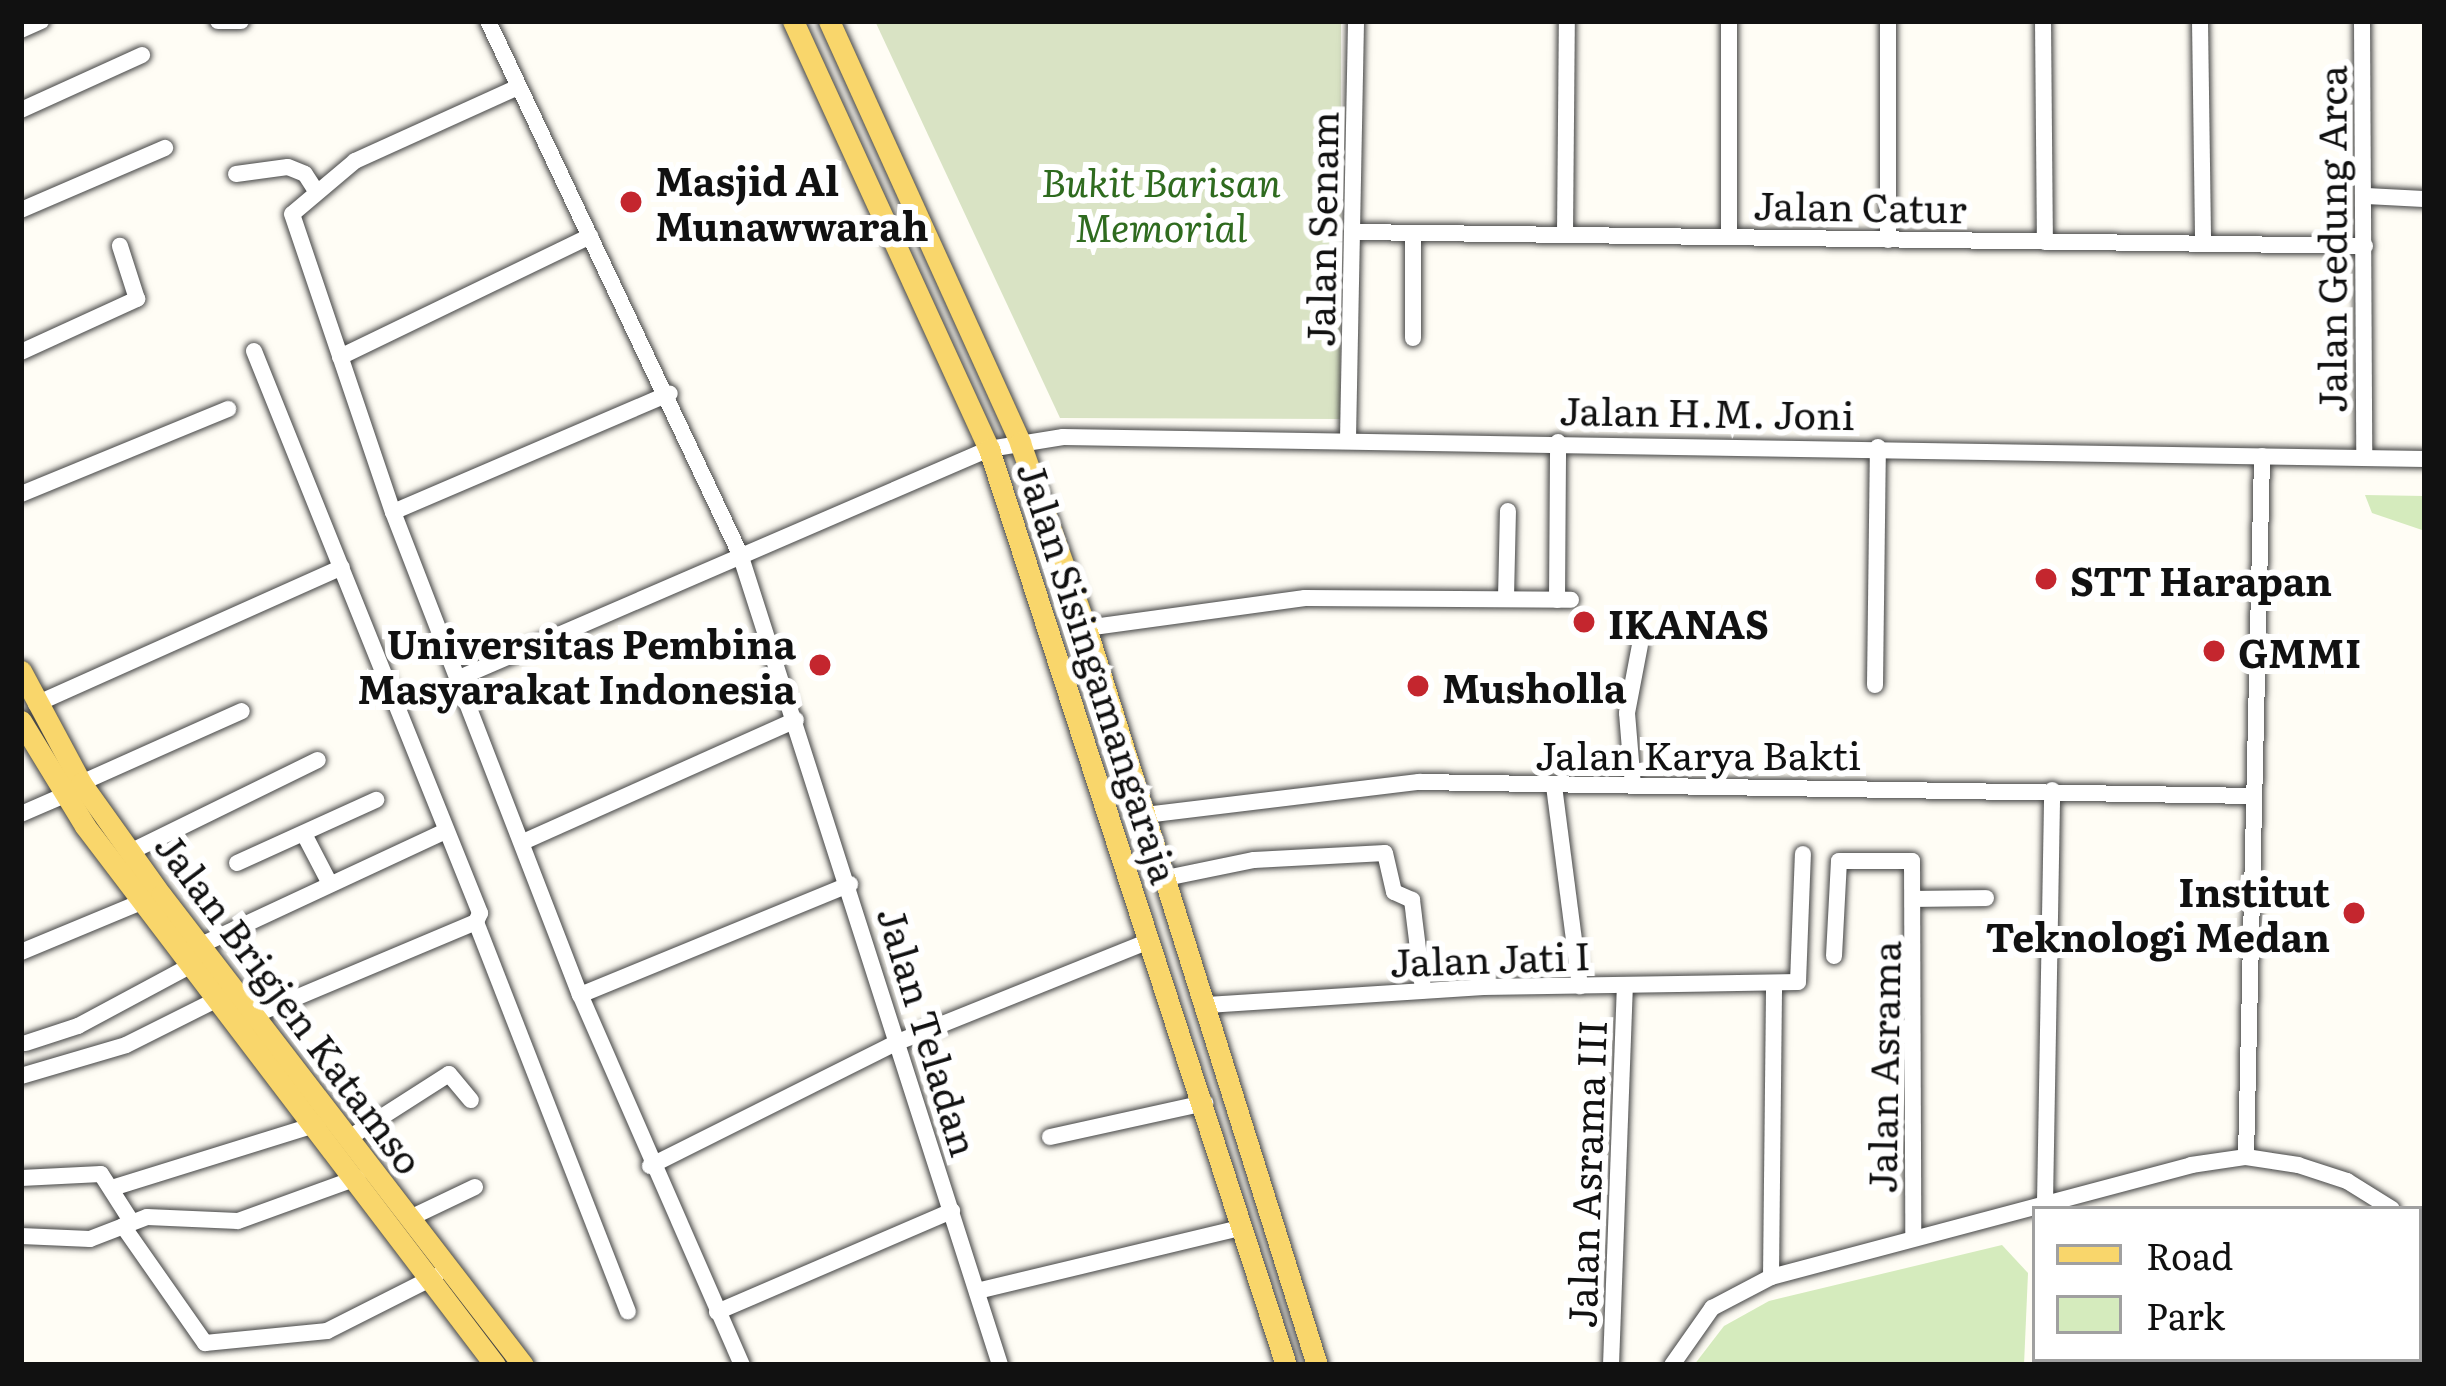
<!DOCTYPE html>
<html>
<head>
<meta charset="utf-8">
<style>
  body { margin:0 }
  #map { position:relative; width:2446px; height:1386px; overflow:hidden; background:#fffdf5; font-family:Literata,serif }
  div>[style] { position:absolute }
  .green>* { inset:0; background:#d5ebbd }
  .cemetery>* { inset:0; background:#d9e3c4 }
  .pitch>* { inset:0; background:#e6f2cf }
  .roads { filter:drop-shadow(0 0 3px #444) drop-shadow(0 0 3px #444) }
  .minor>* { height:16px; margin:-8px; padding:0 8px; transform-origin:8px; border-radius:8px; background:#fff }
  .major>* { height:21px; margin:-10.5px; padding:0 10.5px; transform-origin:10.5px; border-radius:10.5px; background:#f9d66b }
  .dots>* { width:33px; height:33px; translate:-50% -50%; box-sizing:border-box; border:6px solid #fff; border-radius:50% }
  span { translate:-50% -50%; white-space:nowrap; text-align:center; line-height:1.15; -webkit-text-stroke:12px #fff; paint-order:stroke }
  .poi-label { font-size:39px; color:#111; font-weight:700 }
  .left { translate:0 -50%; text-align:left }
  .right { translate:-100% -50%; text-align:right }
  .park-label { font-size:39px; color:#2f6b1f; font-style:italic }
  .street-label { font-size:39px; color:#111 }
  .frame { position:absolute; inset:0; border:24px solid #111; pointer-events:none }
  .legend { position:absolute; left:2032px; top:1206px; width:390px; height:156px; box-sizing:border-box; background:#fff; border:3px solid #a0a0a0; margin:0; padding:15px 21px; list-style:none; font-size:36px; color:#111 }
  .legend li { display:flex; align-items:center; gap:24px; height:60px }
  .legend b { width:60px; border:3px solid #a0a0a0 }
</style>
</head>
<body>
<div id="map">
  <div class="green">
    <div style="clip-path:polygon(2365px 495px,2425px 496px,2425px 531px,2372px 513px)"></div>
    <div style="clip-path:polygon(2002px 1245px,2028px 1273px,2024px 1365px,1694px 1365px,1724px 1326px,1769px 1301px)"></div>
  </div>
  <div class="cemetery">
    <div style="clip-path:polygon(875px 21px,1341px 21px,1340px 419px,1060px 418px)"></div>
  </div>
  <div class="pitch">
    <div style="clip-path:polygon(2419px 1306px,2425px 1365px,2072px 1365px,2419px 1359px)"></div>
  </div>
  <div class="roads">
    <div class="minor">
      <div style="left:218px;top:21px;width:23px"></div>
      <div style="left:488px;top:21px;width:590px;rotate:64.7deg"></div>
      <div style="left:740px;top:554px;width:852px;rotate:72.22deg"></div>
      <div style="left:1729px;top:21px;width:214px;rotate:90deg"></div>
      <div style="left:1888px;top:21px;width:219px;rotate:90deg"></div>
      <div style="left:2043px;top:21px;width:221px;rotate:89.5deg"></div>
      <div style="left:2200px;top:21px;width:222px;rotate:89.2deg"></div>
      <div style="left:2362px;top:21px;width:436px;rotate:89.7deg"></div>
      <div style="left:21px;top:30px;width:22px;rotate:-24deg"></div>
      <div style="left:518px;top:87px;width:179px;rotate:155.6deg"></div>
      <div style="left:355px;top:161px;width:82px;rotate:139.9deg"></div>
      <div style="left:292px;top:214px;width:315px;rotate:71.3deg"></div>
      <div style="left:393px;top:512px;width:518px;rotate:68.84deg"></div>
      <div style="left:21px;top:110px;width:133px;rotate:-24.4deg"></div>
      <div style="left:236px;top:174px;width:52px;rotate:-7.7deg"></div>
      <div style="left:288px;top:167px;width:18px;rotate:22deg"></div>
      <div style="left:305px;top:174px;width:20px;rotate:57deg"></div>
      <div style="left:2365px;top:196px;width:60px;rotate:2.9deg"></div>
      <div style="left:21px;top:210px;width:157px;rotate:-23.3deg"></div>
      <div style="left:1354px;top:232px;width:1011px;rotate:0.79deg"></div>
      <div style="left:1565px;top:234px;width:213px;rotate:-89.5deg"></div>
      <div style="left:1413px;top:338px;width:104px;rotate:-90deg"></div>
      <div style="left:254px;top:351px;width:606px;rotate:68.09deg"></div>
      <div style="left:480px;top:913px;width:10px;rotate:114deg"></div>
      <div style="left:476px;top:922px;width:418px;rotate:68.7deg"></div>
      <div style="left:21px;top:352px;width:128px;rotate:-24.6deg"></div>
      <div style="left:137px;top:299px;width:56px;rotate:-107.8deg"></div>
      <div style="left:340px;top:357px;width:278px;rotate:-25.8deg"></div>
      <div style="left:1348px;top:439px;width:418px;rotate:-88.9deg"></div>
      <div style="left:21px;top:494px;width:224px;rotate:-22.3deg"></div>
      <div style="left:393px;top:512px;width:301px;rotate:-23.2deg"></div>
      <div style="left:1506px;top:598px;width:87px;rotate:-88.7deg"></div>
      <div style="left:1557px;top:600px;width:158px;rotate:-89.6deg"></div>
      <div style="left:1086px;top:628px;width:221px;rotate:-7.8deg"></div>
      <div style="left:1305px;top:598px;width:266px;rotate:0.4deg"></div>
      <div style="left:459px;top:678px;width:577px;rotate:-23.37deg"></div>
      <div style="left:989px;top:449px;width:75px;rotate:-9.2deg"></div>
      <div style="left:1063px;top:437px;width:1362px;rotate:0.93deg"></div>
      <div style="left:1875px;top:685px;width:238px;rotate:-89.3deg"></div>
      <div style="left:36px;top:704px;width:335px;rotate:-24.1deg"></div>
      <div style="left:81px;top:783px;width:176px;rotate:-24.1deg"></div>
      <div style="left:1554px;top:786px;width:202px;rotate:82.6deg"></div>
      <div style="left:1633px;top:786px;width:73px;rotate:-94.7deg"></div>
      <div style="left:1627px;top:713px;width:69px;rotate:-79.2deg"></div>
      <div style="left:21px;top:814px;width:48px;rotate:-23.4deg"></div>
      <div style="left:1145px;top:815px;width:276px;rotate:-6.9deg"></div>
      <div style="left:1419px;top:782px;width:834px;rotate:0.96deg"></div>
      <div style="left:304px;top:834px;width:56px;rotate:62.5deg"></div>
      <div style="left:523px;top:842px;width:299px;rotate:-24.1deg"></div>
      <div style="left:130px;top:852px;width:209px;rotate:-26.1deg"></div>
      <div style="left:237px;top:863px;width:153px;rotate:-24.4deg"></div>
      <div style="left:1166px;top:878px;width:90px;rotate:-11.6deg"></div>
      <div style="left:1254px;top:860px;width:131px;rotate:-3.1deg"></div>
      <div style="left:1385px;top:853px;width:40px;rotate:77deg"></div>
      <div style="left:1394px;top:892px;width:20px;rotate:24deg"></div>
      <div style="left:1412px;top:900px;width:91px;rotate:83deg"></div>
      <div style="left:1917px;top:899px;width:69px;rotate:-0.8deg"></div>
      <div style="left:201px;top:945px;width:267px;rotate:-25deg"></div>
      <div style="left:21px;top:952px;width:130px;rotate:-22.6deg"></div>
      <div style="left:1834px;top:956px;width:95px;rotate:-87deg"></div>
      <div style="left:1839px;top:861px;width:73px"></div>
      <div style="left:1912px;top:861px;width:375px;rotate:89.8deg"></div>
      <div style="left:1207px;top:1005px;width:277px;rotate:-3.7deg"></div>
      <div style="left:1483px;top:987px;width:315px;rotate:-0.9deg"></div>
      <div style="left:1798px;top:982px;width:128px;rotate:-87.8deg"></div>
      <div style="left:255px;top:1015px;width:240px;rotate:-22.8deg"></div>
      <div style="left:26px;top:1043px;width:55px;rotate:-18.1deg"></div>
      <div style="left:78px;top:1026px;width:129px;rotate:-28.2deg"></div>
      <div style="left:21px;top:1076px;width:109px;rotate:-16.4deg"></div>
      <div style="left:126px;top:1045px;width:103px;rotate:-26.6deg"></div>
      <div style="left:352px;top:1136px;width:115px;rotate:-32.6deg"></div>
      <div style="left:449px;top:1074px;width:34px;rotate:50deg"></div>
      <div style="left:1050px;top:1137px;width:159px;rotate:-12.4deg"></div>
      <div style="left:2246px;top:1157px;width:701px;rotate:-88.69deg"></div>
      <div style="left:650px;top:1166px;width:277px;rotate:-26.6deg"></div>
      <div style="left:898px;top:1042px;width:271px;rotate:-21.9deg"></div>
      <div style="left:21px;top:1178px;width:80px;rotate:-2.9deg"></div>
      <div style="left:101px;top:1174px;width:56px;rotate:57.4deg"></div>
      <div style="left:112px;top:1188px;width:216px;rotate:-17.3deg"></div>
      <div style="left:2045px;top:1203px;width:413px;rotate:-89deg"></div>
      <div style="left:410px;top:1218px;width:72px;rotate:-25.5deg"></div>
      <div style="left:123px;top:1226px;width:143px;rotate:55deg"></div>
      <div style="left:205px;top:1343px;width:123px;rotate:-5.6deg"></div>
      <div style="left:327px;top:1331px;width:122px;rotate:-26.8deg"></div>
      <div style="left:2419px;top:1234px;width:10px;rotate:53deg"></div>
      <div style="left:21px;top:1236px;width:69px;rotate:2.5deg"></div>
      <div style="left:90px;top:1239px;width:61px;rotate:-21.1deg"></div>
      <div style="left:147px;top:1217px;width:91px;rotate:2.5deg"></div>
      <div style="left:238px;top:1221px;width:127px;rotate:-19.9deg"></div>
      <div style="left:1771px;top:1277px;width:292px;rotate:-89.4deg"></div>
      <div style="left:977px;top:1291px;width:274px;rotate:-13.5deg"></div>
      <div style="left:717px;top:1312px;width:256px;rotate:-23.3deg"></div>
      <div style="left:742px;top:1365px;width:404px;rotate:-113.6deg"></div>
      <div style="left:580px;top:995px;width:292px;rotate:-22.3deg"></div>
      <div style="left:1611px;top:1365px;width:380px;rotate:-87.9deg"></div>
      <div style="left:1672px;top:1365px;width:70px;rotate:-54.9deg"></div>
      <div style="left:1712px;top:1308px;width:67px;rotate:-27.7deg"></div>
      <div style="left:1771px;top:1277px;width:435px;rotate:-14.9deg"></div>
      <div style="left:2191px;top:1165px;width:56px;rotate:-8.3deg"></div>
      <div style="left:2246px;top:1157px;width:53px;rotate:8.7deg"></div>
      <div style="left:2298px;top:1165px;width:52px;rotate:18.1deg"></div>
      <div style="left:2347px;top:1181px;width:53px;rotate:31.9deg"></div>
    </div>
    <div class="major">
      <div style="left:793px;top:21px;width:471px;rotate:65.4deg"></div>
      <div style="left:989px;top:449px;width:963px;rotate:72.04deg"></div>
      <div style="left:829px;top:21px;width:463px;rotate:65.6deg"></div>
      <div style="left:1020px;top:443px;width:196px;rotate:70.4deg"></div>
      <div style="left:1086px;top:628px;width:772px;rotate:72.6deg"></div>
      <div style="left:21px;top:671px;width:127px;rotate:61.8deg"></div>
      <div style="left:81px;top:783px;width:138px;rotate:54.5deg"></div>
      <div style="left:161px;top:895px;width:593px;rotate:52.4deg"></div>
      <div style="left:21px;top:721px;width:123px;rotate:58.6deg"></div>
      <div style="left:85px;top:826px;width:677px;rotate:52.74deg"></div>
    </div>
  </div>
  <div class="dots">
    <div style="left:631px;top:202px;background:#c4262e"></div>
    <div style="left:2046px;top:579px;background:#c4262e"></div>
    <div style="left:1584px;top:622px;background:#c4262e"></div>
    <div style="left:2214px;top:651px;background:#c4262e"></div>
    <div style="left:820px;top:665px;background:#c4262e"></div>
    <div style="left:1418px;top:686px;background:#c4262e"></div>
    <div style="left:2354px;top:913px;background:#c4262e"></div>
  </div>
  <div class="poi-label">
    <span class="left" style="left:655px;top:202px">Masjid Al<br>Munawwarah</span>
    <span class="left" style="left:2070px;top:579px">STT Harapan</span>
    <span class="left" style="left:1608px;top:622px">IKANAS</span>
    <span class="right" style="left:796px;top:665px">Universitas Pembina<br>Masyarakat Indonesia</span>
    <span class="left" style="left:2238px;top:651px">GMMI</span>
    <span class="left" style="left:1442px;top:686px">Musholla</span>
    <span class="right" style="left:2330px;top:913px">Institut<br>Teknologi Medan</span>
  </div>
  <div class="park-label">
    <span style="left:1161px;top:203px">Bukit Barisan<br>Memorial</span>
  </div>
  <div class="street-label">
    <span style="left:1860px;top:205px;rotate:1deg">Jalan Catur</span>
    <span style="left:1320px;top:229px;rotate:-89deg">Jalan Senam</span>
    <span style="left:2330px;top:239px;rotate:-90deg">Jalan Gedung Arca</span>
    <span style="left:1707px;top:411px;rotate:1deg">Jalan H.M. Joni</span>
    <span style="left:1100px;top:672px;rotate:72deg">Jalan Sisingamangaraja</span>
    <span style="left:1698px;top:753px">Jalan Karya Bakti</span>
    <span style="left:1490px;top:957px;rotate:-2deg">Jalan Jati I</span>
    <span style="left:291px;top:1002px;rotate:53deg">Jalan Brigjen Katamso</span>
    <span style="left:930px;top:1031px;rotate:73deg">Jalan Teladan</span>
    <span style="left:1882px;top:1067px;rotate:-89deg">Jalan Asrama</span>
    <span style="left:1585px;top:1174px;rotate:-88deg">Jalan Asrama III</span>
  </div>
  <div class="frame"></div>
  <ul class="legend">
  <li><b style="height:15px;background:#f9d66b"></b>Road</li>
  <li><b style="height:33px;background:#d5ebbd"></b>Park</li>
  </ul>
</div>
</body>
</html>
